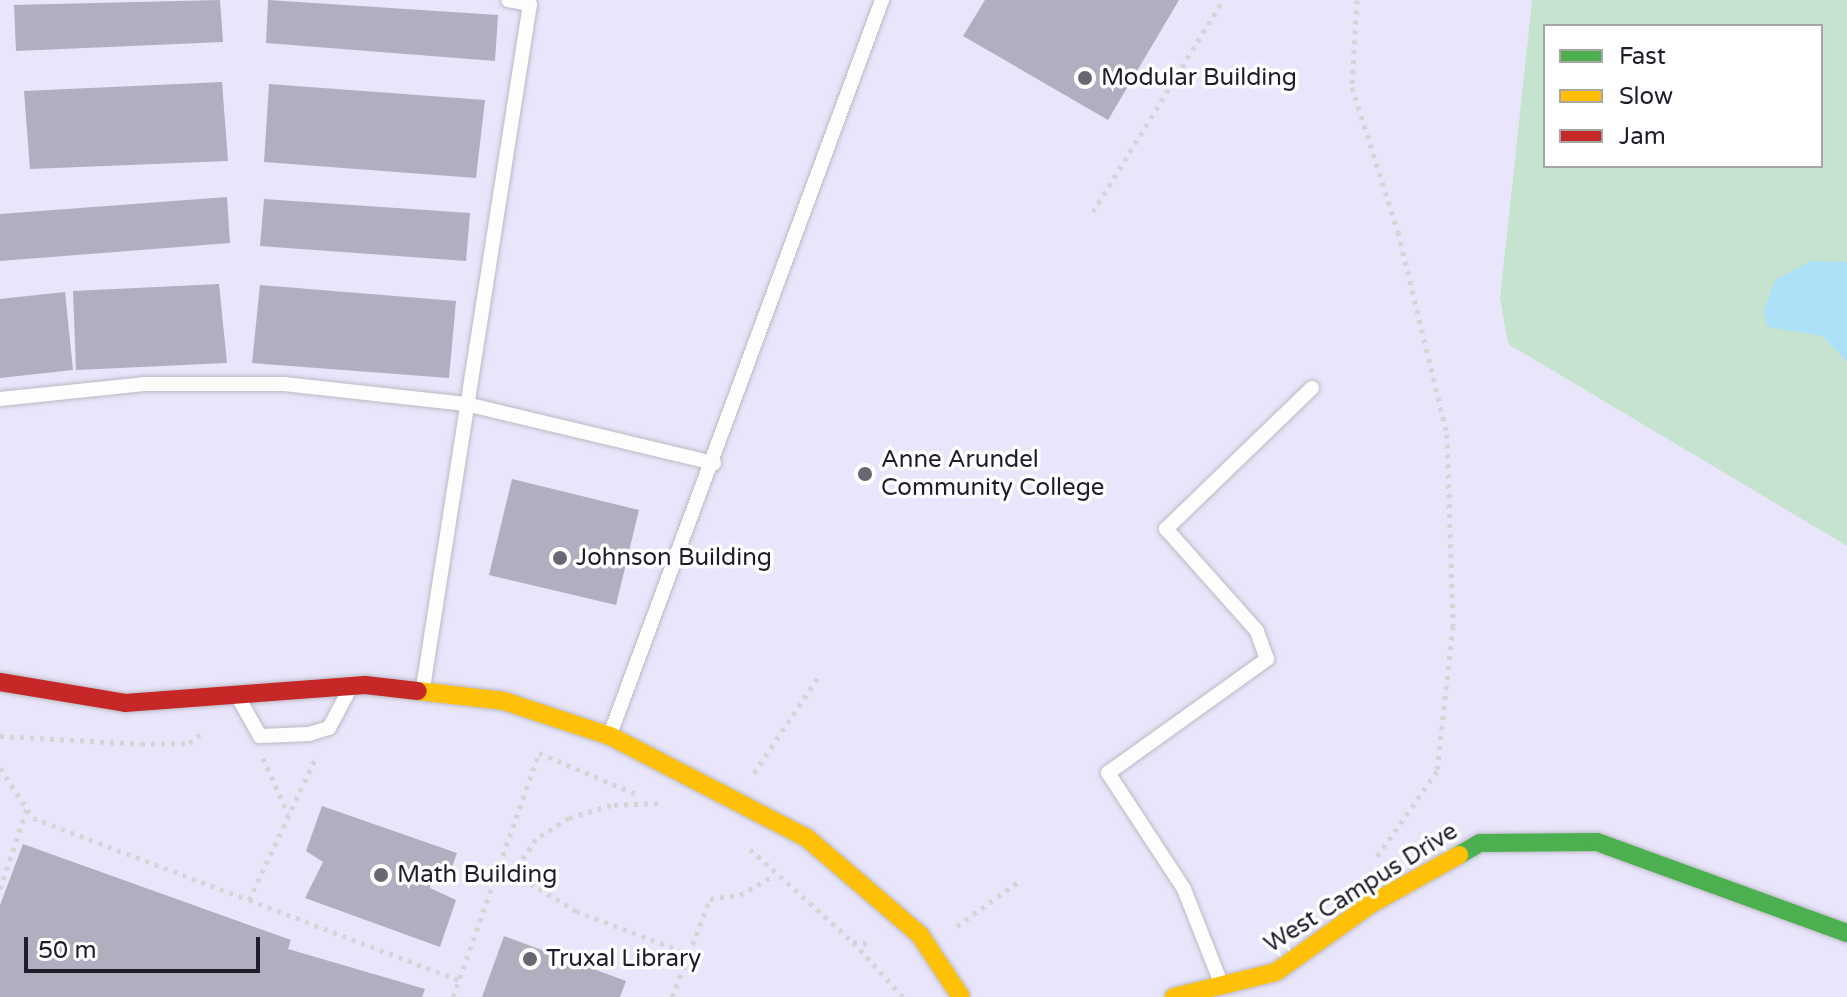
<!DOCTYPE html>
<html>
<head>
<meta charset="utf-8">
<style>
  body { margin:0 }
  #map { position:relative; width:1847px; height:997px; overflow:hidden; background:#f1f0f8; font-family:"Varela Round",sans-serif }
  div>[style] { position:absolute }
  .built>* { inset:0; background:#e9e6fb }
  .green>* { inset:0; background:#c6e3d0 }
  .water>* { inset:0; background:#ace1f7 }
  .building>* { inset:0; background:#b1aebf }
  .path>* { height:5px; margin-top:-2.5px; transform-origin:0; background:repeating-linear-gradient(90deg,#d5d5d7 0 4px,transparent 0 10px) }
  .roads { filter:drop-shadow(0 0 2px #bcbac4) drop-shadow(0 0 2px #bcbac4) }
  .lane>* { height:14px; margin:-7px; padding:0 7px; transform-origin:7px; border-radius:7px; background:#fdfdfe }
  .fast>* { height:18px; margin:-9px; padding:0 9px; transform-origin:9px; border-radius:9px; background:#4caf50 }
  .slow>* { height:18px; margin:-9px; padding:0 9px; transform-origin:9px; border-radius:9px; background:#ffc107 }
  .jam>* { height:18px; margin:-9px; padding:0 9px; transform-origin:9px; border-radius:9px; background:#c62828 }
  .dots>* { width:22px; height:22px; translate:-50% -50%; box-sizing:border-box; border:4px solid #fff; border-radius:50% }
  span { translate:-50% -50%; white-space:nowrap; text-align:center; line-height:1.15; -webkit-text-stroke:7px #fff; paint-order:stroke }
  .poi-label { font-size:24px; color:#201d2a }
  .left { translate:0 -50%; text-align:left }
  .street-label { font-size:24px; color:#201d2a }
  .legend { position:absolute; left:1543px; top:24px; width:280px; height:144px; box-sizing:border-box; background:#fff; border:2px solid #a6a5aa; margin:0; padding:10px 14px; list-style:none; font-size:24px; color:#201d2a }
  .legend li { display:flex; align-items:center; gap:16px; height:40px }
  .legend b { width:40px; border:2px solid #a6a5aa }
  .scale { position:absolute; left:24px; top:937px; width:236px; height:36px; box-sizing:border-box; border:4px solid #201d2a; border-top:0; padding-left:10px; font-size:24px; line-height:28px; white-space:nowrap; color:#201d2a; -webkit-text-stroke:6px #fff; paint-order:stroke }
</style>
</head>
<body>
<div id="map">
  <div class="built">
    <div style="clip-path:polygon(0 0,1532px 0,1500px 298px,1508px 344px,1847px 546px,1847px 997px,0 997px)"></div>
  </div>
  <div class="green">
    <div style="clip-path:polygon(evenodd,1532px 0,1847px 0,1847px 546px,1508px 344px,1500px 298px,1532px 0,1545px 26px,1821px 26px,1821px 166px,1545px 166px,1545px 26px)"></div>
  </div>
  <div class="water">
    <div style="clip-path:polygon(1811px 261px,1847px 262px,1847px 362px,1822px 336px,1768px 327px,1763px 313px,1775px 280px)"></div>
  </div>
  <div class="building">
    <div style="clip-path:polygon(220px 0,223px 42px,16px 51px,14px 5px)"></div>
    <div style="clip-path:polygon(268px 0,498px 15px,495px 61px,266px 43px)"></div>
    <div style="clip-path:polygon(985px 0,1179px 0,1108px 120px,963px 36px)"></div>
    <div style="clip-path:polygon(222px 82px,228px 161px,30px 169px,24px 91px)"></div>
    <div style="clip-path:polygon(269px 84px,485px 100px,476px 178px,264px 162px)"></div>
    <div style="clip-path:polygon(227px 197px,230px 243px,0 261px,0 214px)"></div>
    <div style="clip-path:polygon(264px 199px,470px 213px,466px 261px,260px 246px)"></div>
    <div style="clip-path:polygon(219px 284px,227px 363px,76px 370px,73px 291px)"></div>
    <div style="clip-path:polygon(260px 285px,456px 301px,449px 378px,252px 363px)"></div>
    <div style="clip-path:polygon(65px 292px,73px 370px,0 378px,0 299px)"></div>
    <div style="clip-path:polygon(512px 479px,639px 510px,616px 605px,489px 575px)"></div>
    <div style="clip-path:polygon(322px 806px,457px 853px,447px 881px,434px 877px,430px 888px,456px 900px,440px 947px,305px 898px,323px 862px,306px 851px)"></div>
    <div style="clip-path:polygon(23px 844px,291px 940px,288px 949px,425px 989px,422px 997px,0 997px,0 905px)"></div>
    <div style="clip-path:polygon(504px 936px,626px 981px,620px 997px,482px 997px)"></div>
  </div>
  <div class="path">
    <div style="left:1357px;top:0;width:87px;rotate:93.3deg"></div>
    <div style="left:1352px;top:87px;width:152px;rotate:72.4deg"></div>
    <div style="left:1398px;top:232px;width:208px;rotate:76.4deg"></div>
    <div style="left:1447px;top:434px;width:192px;rotate:88.2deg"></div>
    <div style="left:1453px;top:626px;width:146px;rotate:96.3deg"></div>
    <div style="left:1437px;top:771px;width:106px;rotate:125deg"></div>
    <div style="left:1093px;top:212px;width:249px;rotate:-58.5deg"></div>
    <div style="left:0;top:736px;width:141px;rotate:3.2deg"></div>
    <div style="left:141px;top:744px;width:48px;rotate:-1.2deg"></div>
    <div style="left:189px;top:743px;width:16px;rotate:-38deg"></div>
    <div style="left:263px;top:758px;width:61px;rotate:65.9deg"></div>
    <div style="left:0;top:768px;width:60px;rotate:56.6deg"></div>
    <div style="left:33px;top:818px;width:231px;rotate:20.8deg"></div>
    <div style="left:249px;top:900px;width:160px;rotate:-64.9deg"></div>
    <div style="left:754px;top:773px;width:120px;rotate:-56.2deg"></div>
    <div style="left:658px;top:803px;width:47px;rotate:177.6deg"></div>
    <div style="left:611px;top:805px;width:44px;rotate:162.8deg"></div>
    <div style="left:569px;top:818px;width:39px;rotate:148deg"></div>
    <div style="left:536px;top:839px;width:41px;rotate:124.1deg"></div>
    <div style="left:513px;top:873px;width:74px;rotate:31.1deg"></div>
    <div style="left:576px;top:911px;width:121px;rotate:20.8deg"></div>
    <div style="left:689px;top:954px;width:59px;rotate:-69.1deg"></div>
    <div style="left:710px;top:899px;width:30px;rotate:-8deg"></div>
    <div style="left:740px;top:895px;width:40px;rotate:-29.7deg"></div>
    <div style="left:750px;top:849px;width:139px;rotate:42.1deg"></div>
    <div style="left:853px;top:942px;width:19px;rotate:6deg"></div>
    <div style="left:0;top:889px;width:85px;rotate:-71.6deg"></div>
    <div style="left:249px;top:900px;width:225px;rotate:20.9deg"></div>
    <div style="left:957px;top:926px;width:79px;rotate:-35.7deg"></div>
    <div style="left:853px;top:942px;width:74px;rotate:47.7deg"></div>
    <div style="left:453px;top:997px;width:259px;rotate:-70.6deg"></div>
    <div style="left:539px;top:753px;width:108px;rotate:22.8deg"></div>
    <div style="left:672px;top:997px;width:46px;rotate:-68.4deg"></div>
  </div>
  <div class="roads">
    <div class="lane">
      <div style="left:0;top:399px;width:145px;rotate:-5.9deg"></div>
      <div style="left:144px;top:384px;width:140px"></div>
      <div style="left:284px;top:384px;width:183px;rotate:6.3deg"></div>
      <div style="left:466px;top:404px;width:255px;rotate:13.4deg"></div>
      <div style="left:423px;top:688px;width:692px;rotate:-81.11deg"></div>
      <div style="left:530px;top:4px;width:22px;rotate:-170deg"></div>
      <div style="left:238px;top:697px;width:45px;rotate:60.6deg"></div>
      <div style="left:260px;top:736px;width:49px;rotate:-2.3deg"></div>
      <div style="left:309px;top:734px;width:21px;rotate:-17deg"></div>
      <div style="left:329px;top:728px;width:38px;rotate:-62deg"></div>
      <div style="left:611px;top:732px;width:781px;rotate:-69.68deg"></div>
      <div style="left:1221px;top:983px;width:101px;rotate:-111.5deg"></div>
      <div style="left:1184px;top:889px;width:139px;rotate:-123.2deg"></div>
      <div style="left:1108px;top:773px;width:196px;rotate:-35.6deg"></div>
      <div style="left:1267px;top:659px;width:30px;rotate:-110deg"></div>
      <div style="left:1257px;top:631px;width:137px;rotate:-131.7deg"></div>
      <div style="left:1166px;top:529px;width:203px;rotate:-44deg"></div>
    </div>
    <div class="fast">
      <div style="left:1459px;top:855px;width:24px;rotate:-30deg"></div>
      <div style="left:1480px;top:843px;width:117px;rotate:-0.5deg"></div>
      <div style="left:1597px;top:842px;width:266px;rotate:20deg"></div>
    </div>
    <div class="slow">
      <div style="left:418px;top:691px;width:87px;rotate:6.6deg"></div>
      <div style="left:504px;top:701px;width:112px;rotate:18.3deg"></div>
      <div style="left:610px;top:736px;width:222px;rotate:27.4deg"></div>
      <div style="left:807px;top:838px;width:149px;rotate:40.6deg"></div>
      <div style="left:920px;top:935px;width:74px;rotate:56.5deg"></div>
      <div style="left:1174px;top:997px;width:105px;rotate:-13.8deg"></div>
      <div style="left:1276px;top:972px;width:117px;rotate:-35.6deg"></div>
      <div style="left:1371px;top:904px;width:101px;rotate:-29.1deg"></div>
    </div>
    <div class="jam">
      <div style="left:0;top:682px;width:127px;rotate:9.5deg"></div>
      <div style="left:125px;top:703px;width:241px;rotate:-4.3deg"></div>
      <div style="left:365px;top:685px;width:53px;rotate:6.5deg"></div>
    </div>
  </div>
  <div class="dots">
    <div style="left:1085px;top:78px;background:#696772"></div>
    <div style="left:865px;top:474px;background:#696772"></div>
    <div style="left:560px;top:558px;background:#696772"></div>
    <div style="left:381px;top:875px;background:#696772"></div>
    <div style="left:530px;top:959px;background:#696772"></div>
  </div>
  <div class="poi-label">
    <span class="left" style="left:1101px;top:78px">Modular Building</span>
    <span class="left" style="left:881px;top:474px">Anne Arundel<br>Community College</span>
    <span class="left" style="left:576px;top:558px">Johnson Building</span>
    <span class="left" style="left:397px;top:875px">Math Building</span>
    <span class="left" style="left:546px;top:959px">Truxal Library</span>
  </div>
  <div class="street-label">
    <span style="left:1361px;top:888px;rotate:-32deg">West Campus Drive</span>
  </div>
  <ul class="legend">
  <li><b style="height:10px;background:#4caf50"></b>Fast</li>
  <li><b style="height:10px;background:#ffc107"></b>Slow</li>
  <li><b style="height:10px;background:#c62828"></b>Jam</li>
  </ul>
  <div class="scale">50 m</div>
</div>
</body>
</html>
